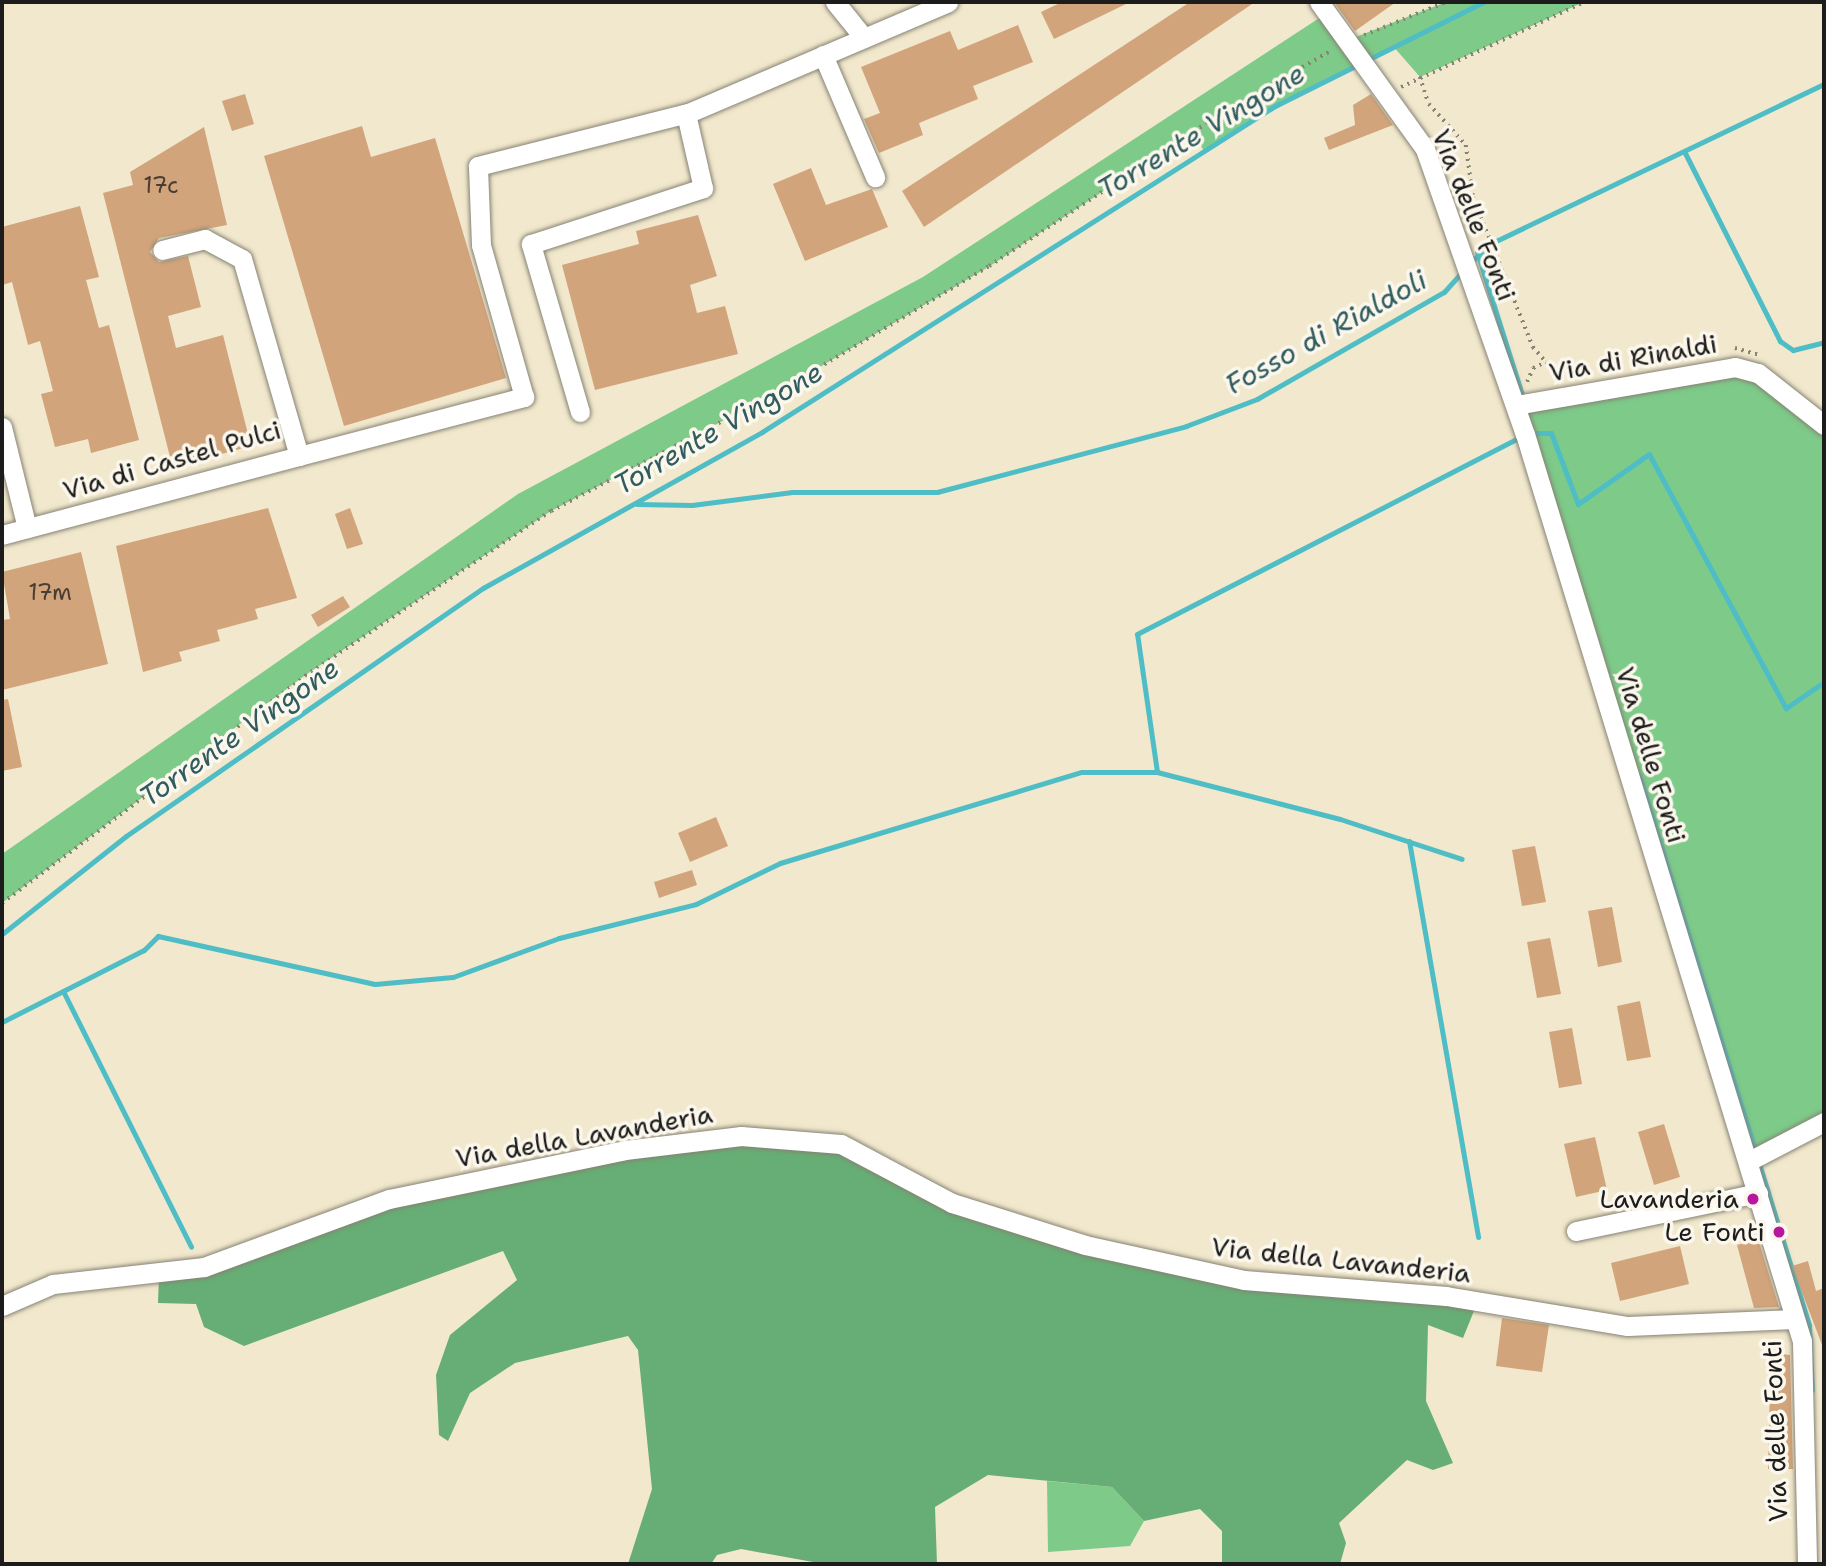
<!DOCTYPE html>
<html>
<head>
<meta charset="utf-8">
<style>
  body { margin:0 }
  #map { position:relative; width:1826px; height:1566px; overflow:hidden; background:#f1e8cd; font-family:"Shantell Sans",sans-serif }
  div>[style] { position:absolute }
  .green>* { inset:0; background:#7dca89 }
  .forest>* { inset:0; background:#66ae75 }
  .stream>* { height:5px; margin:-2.5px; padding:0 2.5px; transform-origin:2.5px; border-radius:2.5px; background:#4fbdc5 }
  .building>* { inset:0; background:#d2a47b }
  .path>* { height:3.5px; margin-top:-1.75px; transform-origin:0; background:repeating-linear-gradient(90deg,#868274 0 2px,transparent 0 7px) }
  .roads { filter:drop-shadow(0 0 2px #868274) drop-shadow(0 0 2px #868274) }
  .minor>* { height:19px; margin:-9.5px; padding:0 9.5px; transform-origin:9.5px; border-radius:9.5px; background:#fff }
  .dots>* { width:19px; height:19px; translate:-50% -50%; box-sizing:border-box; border:4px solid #fbf7ec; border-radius:50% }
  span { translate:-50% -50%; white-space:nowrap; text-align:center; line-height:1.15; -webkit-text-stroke:7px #fbf7ec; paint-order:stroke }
  .number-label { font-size:23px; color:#4a3e34 }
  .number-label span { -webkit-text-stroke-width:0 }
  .street-label { font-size:26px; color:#1c1c1c }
  .poi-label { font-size:26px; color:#1c1c1c }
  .right { translate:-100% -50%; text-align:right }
  .water-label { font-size:28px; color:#305c60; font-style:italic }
  .frame { position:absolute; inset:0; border:4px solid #1c1c1c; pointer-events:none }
</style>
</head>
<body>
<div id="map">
  <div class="green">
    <div style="clip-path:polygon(1446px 2px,1584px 2px,1420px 77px,1393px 46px,1275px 106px,1204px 151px,1193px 132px,990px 266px,776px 393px,551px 511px,304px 676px,2px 903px,2px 854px,518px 494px,923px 277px,1327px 13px,1348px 40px)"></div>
    <div style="clip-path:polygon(1735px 367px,1824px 425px,1824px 1122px,1749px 1161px,1516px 405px)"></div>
    <div style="clip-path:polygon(1047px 1481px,1112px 1487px,1144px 1521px,1130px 1546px,1048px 1552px)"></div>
  </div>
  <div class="forest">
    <div style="clip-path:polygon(741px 1136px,841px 1144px,952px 1203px,1244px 1280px,1478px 1301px,1463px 1338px,1428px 1325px,1426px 1401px,1453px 1463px,1433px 1470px,1407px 1460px,1339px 1523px,1346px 1543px,1340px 1564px,1222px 1564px,1222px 1531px,1200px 1509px,1144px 1521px,1112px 1487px,988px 1475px,935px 1507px,937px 1564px,824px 1564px,741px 1549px,717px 1555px,711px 1564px,628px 1564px,652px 1489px,638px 1350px,628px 1336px,515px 1363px,470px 1393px,448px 1441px,439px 1435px,436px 1375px,450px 1335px,517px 1280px,503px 1251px,244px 1346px,204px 1327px,196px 1304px,158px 1303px,159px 1274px,389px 1199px)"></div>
  </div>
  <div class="stream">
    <div style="left:1685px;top:153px;width:211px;rotate:63.2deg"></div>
    <div style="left:1780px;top:341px;width:16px;rotate:35deg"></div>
    <div style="left:1793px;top:350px;width:32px;rotate:-14deg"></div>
    <div style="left:1477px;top:252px;width:156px;rotate:72.5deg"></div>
    <div style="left:1469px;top:263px;width:35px;rotate:-39deg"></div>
    <div style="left:1496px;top:241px;width:364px;rotate:-25.6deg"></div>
    <div style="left:1530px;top:433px;width:21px"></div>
    <div style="left:1551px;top:433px;width:76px;rotate:69.2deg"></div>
    <div style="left:1578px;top:504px;width:87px;rotate:-35.2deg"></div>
    <div style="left:1649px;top:454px;width:289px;rotate:61.7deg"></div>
    <div style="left:1786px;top:708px;width:46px;rotate:-34.4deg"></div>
    <div style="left:637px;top:504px;width:55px;rotate:1deg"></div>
    <div style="left:692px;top:505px;width:101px;rotate:-7.4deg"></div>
    <div style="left:792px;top:492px;width:145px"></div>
    <div style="left:937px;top:492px;width:258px;rotate:-14.8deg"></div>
    <div style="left:1186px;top:426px;width:76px;rotate:-20.8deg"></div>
    <div style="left:1257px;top:399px;width:215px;rotate:-29.8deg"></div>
    <div style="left:1444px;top:292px;width:28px;rotate:-48deg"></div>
    <div style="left:1157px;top:772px;width:139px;rotate:-98.2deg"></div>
    <div style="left:1137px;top:634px;width:432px;rotate:-27.2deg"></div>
    <div style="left:1639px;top:775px;width:576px;rotate:72.82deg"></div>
    <div style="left:1809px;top:1325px;width:65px;rotate:87.4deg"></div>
    <div style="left:1409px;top:841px;width:402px;rotate:80.1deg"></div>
    <div style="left:2px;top:934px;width:158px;rotate:-38.3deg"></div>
    <div style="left:126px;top:836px;width:435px;rotate:-34.8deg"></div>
    <div style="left:483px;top:588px;width:320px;rotate:-29.2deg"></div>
    <div style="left:762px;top:432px;width:608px;rotate:-32.44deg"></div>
    <div style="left:1275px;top:106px;width:233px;rotate:-26.5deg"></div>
    <div style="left:63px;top:991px;width:286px;rotate:63.4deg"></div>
    <div style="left:2px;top:1022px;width:159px;rotate:-26.9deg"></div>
    <div style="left:144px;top:950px;width:20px;rotate:-45deg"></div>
    <div style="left:158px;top:936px;width:222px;rotate:12.5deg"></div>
    <div style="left:375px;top:984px;width:78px;rotate:-5.1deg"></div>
    <div style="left:453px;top:977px;width:113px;rotate:-20.2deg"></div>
    <div style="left:559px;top:938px;width:141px;rotate:-13.9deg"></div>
    <div style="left:696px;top:904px;width:93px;rotate:-26deg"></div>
    <div style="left:780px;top:863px;width:315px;rotate:-16.8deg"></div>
    <div style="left:1082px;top:772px;width:75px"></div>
    <div style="left:1157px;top:772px;width:189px;rotate:14.4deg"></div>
    <div style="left:1340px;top:819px;width:128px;rotate:18.2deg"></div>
  </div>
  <div class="building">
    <div style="clip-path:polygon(1062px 2px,1130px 2px,1054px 39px,1041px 12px)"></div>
    <div style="clip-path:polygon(1190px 2px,1255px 2px,924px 227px,902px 191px)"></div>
    <div style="clip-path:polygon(1334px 2px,1396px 2px,1355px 31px)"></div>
    <div style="clip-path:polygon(1018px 25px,1033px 62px,973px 86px,978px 99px,919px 123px,923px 135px,879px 153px,864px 119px,880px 113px,861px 67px,950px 31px,958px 50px)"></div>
    <div style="clip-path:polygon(245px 94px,254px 124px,232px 131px,222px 101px)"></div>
    <div style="clip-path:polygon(1371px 94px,1393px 125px,1329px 150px,1324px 138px,1355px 125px,1353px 105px)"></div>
    <div style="clip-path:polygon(362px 126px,371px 157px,435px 138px,506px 378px,344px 426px,264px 156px)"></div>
    <div style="clip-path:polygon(204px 127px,227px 225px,159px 238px,150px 252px,159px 262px,188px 256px,201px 307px,168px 316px,176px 348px,223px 335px,251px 446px,185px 464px,182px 454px,170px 457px,103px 193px,133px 185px,130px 172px)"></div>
    <div style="clip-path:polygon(811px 168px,826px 205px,872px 189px,888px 227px,805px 261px,773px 184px)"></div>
    <div style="clip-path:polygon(80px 206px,99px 277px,86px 280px,99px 328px,109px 325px,139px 440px,91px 453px,88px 439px,55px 447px,41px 394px,53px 391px,40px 341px,28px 345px,12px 282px,2px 285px,2px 227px)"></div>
    <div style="clip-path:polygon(698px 215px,717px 276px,690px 285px,697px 313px,725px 306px,738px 354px,595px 390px,562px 265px,639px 244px,636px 231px)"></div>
    <div style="clip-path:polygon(268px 508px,297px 598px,255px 609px,258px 619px,217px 630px,220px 641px,179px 652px,182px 661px,143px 672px,116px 546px)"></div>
    <div style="clip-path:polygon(350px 508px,363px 544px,347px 549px,335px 514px)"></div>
    <div style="clip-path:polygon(81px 552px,108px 664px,2px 690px,2px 620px,10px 619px,2px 572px)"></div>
    <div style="clip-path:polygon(343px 596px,350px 607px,318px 627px,311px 615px)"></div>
    <div style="clip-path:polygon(8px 699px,22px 767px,2px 771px,2px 700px)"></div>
    <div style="clip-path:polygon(716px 817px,728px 846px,690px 862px,678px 833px)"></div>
    <div style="clip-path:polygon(1535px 846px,1546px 902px,1522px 906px,1512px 850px)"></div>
    <div style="clip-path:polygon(692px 870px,697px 885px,659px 898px,654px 882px)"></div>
    <div style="clip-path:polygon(1612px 907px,1622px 962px,1598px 967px,1588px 911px)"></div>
    <div style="clip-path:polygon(1550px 938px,1561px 994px,1537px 998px,1527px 942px)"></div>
    <div style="clip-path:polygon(1640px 1001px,1651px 1057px,1627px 1061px,1617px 1006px)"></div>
    <div style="clip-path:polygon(1572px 1028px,1582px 1084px,1559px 1088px,1549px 1032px)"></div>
    <div style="clip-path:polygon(1664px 1124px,1680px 1177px,1654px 1185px,1638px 1132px)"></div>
    <div style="clip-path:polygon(1595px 1137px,1607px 1190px,1576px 1197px,1564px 1144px)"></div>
    <div style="clip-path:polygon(1758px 1239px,1779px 1307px,1754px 1308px,1737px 1245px)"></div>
    <div style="clip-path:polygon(1680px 1246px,1689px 1284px,1620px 1301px,1611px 1263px)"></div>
    <div style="clip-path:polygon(1808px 1261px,1816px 1291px,1824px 1288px,1824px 1350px,1792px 1266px)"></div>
    <div style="clip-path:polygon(1502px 1318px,1549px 1325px,1542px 1372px,1496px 1366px)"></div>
    <div style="clip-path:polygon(1781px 1354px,1790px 1355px,1793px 1469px,1768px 1469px,1770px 1384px,1781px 1385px)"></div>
  </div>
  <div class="path">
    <div style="left:1364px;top:35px;width:88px;rotate:-21.9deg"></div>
    <div style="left:1420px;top:77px;width:28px;rotate:72deg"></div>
    <div style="left:1429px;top:104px;width:55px;rotate:47.9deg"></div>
    <div style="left:1466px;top:145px;width:52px;rotate:82.3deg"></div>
    <div style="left:1473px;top:197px;width:162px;rotate:68.2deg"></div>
    <div style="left:1533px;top:347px;width:20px;rotate:49deg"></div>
    <div style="left:1401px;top:87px;width:202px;rotate:-24.9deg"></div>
    <div style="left:1735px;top:348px;width:26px;rotate:16deg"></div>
    <div style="left:1527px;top:382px;width:15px;rotate:-67deg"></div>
    <div style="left:1533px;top:368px;width:14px;rotate:-25deg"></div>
    <div style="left:1546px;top:362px;width:13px;rotate:39deg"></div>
    <div style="left:1556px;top:370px;width:34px;rotate:3deg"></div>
    <div style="left:2px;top:903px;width:379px;rotate:-36.8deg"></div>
    <div style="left:305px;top:676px;width:296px;rotate:-33.9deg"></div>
    <div style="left:551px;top:511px;width:254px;rotate:-27.7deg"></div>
    <div style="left:776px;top:393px;width:248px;rotate:-30.8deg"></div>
    <div style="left:989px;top:266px;width:280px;rotate:-33.3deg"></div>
    <div style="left:1223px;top:112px;width:125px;rotate:-29.6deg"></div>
  </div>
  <div class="roads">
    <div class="minor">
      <div style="left:835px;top:2px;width:46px;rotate:51.1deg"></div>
      <div style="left:1319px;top:2px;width:181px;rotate:54.2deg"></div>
      <div style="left:1425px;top:149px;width:302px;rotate:70.7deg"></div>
      <div style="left:1525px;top:434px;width:948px;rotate:73.02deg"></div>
      <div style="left:1802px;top:1341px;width:223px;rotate:88.7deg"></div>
      <div style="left:823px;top:55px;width:133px;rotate:66.9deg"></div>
      <div style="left:1516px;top:405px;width:222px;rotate:-9.8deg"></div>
      <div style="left:1735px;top:367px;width:24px;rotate:15deg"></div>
      <div style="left:1758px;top:373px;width:84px;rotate:38.2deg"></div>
      <div style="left:580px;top:412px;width:175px;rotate:-106.3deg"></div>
      <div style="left:531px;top:244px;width:181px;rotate:-18deg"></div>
      <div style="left:703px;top:188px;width:76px;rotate:-102.9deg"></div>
      <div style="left:686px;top:114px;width:285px;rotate:-23.1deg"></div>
      <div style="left:2px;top:427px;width:104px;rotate:76.1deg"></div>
      <div style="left:299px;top:456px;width:233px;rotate:-14.7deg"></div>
      <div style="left:524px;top:397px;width:158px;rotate:-105.8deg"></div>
      <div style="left:481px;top:245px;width:79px;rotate:-92.2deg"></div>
      <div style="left:478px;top:166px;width:216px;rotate:-14.2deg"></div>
      <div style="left:2px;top:535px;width:307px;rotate:-14.9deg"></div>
      <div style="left:299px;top:456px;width:205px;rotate:-106.1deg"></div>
      <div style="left:242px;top:259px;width:42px;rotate:-151.6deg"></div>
      <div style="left:205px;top:239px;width:44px;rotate:165.7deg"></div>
      <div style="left:1749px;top:1161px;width:85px;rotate:-27.5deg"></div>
      <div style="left:1576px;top:1231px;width:186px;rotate:-11.8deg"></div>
      <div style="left:2px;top:1306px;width:56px;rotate:-23.3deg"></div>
      <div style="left:53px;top:1284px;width:152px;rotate:-6.4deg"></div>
      <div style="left:204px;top:1267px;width:197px;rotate:-20.2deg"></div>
      <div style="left:389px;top:1199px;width:241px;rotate:-11.7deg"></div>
      <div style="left:625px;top:1150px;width:117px;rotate:-6.9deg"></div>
      <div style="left:741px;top:1136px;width:100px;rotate:4.6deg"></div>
      <div style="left:841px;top:1144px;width:126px;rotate:28deg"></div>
      <div style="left:952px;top:1203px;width:139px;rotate:17.5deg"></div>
      <div style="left:1085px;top:1245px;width:163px;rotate:12.4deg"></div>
      <div style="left:1244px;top:1280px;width:203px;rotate:4.5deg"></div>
      <div style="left:1446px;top:1296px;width:184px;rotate:9.4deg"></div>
      <div style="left:1628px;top:1326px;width:167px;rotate:-2.4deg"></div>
    </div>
  </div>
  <div class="dots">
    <div style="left:1753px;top:1199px;background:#b5179e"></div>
    <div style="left:1779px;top:1232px;background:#b5179e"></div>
  </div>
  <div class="number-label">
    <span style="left:161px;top:185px">17c</span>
    <span style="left:50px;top:592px">17m</span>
  </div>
  <div class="street-label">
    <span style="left:1474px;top:215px;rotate:68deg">Via delle Fonti</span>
    <span style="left:1633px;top:358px;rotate:-10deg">Via di Rinaldi</span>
    <span style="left:172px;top:460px;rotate:-16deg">Via di Castel Pulci</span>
    <span style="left:1651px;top:755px;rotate:73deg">Via delle Fonti</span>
    <span style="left:584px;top:1136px;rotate:-10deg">Via della Lavanderia</span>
    <span style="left:1341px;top:1260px;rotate:6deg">Via della Lavanderia</span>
    <span style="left:1775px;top:1431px;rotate:-92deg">Via delle Fonti</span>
  </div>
  <div class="poi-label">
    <span class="right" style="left:1739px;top:1199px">Lavanderia</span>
    <span class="right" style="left:1765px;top:1232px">Le Fonti</span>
  </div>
  <div class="water-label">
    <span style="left:1201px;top:131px;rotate:-31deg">Torrente Vingone</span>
    <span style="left:1326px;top:332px;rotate:-29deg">Fosso di Rialdoli</span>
    <span style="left:718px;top:428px;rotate:-30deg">Torrente Vingone</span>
    <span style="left:239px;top:732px;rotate:-35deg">Torrente Vingone</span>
  </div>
  <div class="frame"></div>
</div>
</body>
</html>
